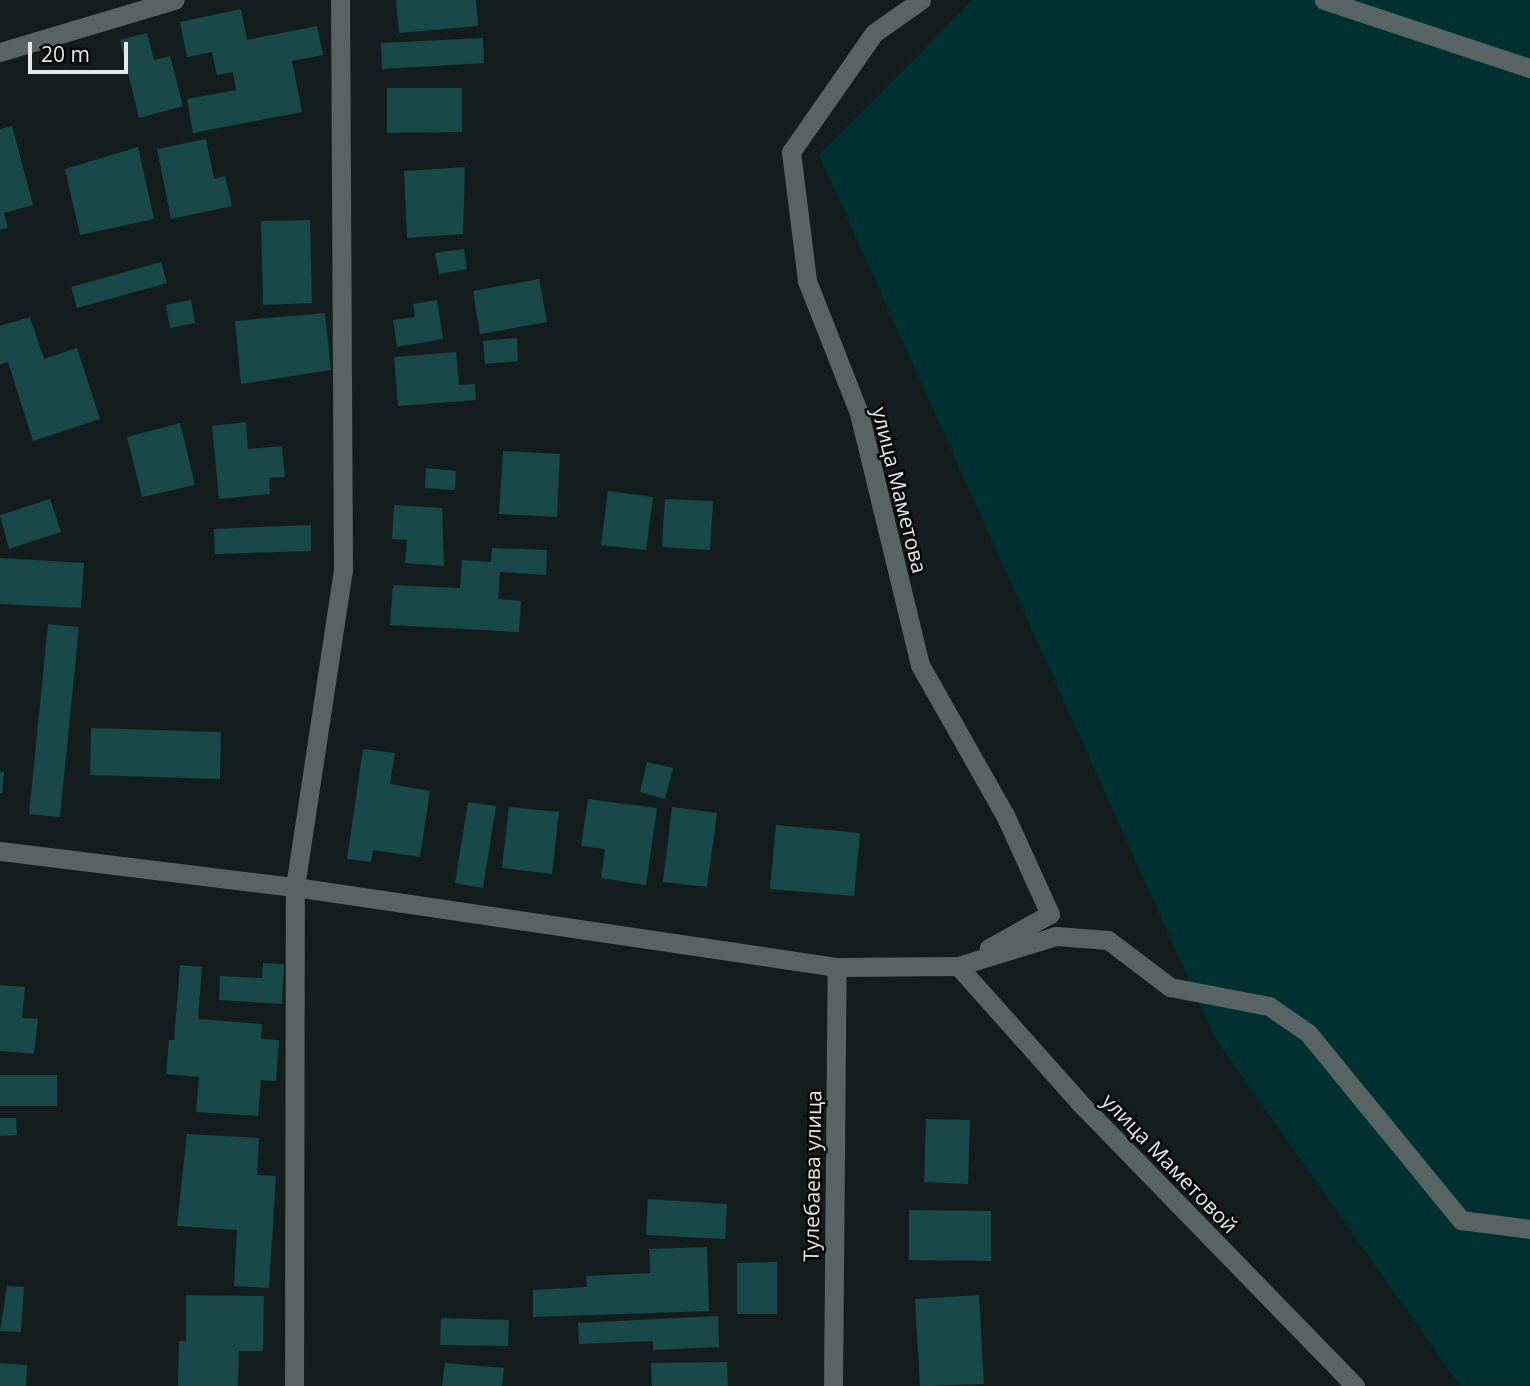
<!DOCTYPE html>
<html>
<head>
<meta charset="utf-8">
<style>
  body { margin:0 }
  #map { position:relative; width:1530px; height:1386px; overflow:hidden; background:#141d1d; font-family:"Open Sans",sans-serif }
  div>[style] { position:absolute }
  .green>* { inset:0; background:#003030 }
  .building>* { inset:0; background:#184848 }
  .minor>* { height:19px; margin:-9.5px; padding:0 9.5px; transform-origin:9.5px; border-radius:9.5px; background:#586363 }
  span { translate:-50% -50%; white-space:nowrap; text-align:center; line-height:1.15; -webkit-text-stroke:5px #040706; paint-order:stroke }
  .street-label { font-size:21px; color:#e3e9e8 }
  .scale { position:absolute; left:28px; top:42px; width:100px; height:32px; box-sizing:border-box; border:4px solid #e3e9e8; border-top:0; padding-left:9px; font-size:21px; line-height:24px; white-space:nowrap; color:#e3e9e8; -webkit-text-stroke:5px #040706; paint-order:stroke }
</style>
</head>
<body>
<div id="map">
  <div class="green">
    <div style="clip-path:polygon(972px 0,1530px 0,1530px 1386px,1460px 1386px,1215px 1038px,819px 155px)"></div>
  </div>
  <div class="building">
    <div style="clip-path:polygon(396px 0,476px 0,478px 26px,399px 33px)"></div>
    <div style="clip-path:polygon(241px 9px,247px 40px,317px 26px,323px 55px,292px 61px,302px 112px,193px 133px,187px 99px,236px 90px,233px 72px,217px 75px,212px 52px,187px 57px,180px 22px)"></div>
    <div style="clip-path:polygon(147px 33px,154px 60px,170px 56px,183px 106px,139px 118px,120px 40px)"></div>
    <div style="clip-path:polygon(483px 38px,484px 63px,382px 69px,381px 43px)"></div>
    <div style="clip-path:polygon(387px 88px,462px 88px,462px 132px,387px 133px)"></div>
    <div style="clip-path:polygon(12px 126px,33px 205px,4px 213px,8px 228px,0 230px,0 129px)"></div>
    <div style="clip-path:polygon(206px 139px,214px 179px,225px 176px,232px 206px,171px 219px,157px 149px)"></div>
    <div style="clip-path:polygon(138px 147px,154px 219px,80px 235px,65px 169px)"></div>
    <div style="clip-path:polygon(465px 167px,463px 234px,407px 238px,404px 171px)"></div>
    <div style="clip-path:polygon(310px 220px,312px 303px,263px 305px,261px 221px)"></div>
    <div style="clip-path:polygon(464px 249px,467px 269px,439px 274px,435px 253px)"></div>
    <div style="clip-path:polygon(161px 262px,167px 283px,77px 308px,71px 287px)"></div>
    <div style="clip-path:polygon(539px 279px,547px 322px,480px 334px,473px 291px)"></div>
    <div style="clip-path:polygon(191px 300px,195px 323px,170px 328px,166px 305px)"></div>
    <div style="clip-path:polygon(437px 300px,443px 339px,397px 347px,393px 320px,415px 317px,413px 304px)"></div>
    <div style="clip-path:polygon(325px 313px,331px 370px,241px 384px,235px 321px)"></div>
    <div style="clip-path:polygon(30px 317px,44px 359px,77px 348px,100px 419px,33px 441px,8px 362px,0 365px,0 326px)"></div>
    <div style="clip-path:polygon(517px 338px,518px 361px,485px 364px,483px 341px)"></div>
    <div style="clip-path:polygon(456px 352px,459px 385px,475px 384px,476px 400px,398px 406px,394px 357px)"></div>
    <div style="clip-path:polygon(246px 422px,248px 449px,282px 446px,285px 477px,269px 478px,270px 494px,219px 499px,212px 426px)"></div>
    <div style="clip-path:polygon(180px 423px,195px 485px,142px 497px,127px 437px)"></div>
    <div style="clip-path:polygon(503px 451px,560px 454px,557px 517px,499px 514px)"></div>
    <div style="clip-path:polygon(426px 468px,456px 471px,455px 490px,425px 488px)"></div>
    <div style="clip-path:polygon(608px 491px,653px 497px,646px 550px,601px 545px)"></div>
    <div style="clip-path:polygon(50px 499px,61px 532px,9px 549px,0 515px)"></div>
    <div style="clip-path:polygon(665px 499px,713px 501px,710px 550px,662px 547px)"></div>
    <div style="clip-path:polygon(394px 505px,442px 508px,444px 566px,405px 563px,407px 540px,392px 539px)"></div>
    <div style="clip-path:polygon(311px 525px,311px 551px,215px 554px,214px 529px)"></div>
    <div style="clip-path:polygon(492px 548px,547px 550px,546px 575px,500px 572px,498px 599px,521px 601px,519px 632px,390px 625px,393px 585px,460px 588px,462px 560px,491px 562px)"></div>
    <div style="clip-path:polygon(0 558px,84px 563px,81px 608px,0 604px)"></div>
    <div style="clip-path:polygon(48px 624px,79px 627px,60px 817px,29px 814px)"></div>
    <div style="clip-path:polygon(91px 728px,221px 732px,220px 779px,90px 775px)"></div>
    <div style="clip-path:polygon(363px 749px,395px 753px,390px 784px,430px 791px,420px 857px,373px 850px,371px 862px,347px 859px)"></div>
    <div style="clip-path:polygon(647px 762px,673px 768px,665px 799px,640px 792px)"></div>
    <div style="clip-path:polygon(0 772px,4px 772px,2px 793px,0 793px)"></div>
    <div style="clip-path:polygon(588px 799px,657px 808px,646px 885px,601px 878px,605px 849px,581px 846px)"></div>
    <div style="clip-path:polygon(468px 802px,496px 806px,483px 888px,455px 883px)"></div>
    <div style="clip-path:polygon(509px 807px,559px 812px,552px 874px,502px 868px)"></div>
    <div style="clip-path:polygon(672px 807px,717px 813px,707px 887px,663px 882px)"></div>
    <div style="clip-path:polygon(776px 825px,860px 833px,854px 896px,770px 889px)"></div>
    <div style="clip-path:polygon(263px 963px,284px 964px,282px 1004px,219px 1000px,220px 976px,262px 978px)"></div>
    <div style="clip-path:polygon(180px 965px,202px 967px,198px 1019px,262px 1024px,261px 1039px,279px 1040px,276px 1081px,261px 1080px,258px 1116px,196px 1112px,199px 1077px,166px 1074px,169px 1040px,174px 1040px)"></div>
    <div style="clip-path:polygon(0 985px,25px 987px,22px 1018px,38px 1019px,34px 1054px,0 1051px)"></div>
    <div style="clip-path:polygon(0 1075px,57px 1075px,57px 1106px,0 1106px)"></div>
    <div style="clip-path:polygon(0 1118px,16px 1118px,17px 1135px,0 1136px)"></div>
    <div style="clip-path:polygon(926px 1119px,970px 1120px,968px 1184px,924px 1182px)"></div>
    <div style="clip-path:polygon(187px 1134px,259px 1138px,257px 1175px,276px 1176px,269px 1288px,234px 1286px,237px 1230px,177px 1226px)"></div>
    <div style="clip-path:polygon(648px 1199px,727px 1204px,725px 1239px,646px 1235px)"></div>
    <div style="clip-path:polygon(909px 1210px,991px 1211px,991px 1261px,909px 1260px)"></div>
    <div style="clip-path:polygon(707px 1247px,709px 1311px,533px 1317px,533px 1290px,587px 1287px,586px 1276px,650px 1273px,649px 1249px)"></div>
    <div style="clip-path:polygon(777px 1262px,777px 1314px,737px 1314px,737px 1263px)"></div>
    <div style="clip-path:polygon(7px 1286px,24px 1287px,21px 1332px,0 1331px)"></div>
    <div style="clip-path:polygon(186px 1295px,264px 1296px,263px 1351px,239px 1351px,238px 1386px,178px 1386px,179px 1341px,186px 1341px)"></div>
    <div style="clip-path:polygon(979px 1295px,984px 1384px,920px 1386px,915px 1299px)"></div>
    <div style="clip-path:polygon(718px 1316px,719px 1347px,653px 1350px,653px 1341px,579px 1344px,578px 1323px)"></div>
    <div style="clip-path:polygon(441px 1318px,509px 1320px,508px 1346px,440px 1345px)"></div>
    <div style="clip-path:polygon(727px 1362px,728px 1386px,652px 1386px,651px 1363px)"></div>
    <div style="clip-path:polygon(0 1363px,27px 1365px,26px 1386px,0 1386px)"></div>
    <div style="clip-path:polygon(445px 1363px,504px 1368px,502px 1386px,442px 1386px)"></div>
  </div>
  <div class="minor">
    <div style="left:921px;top:0;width:57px;rotate:144.9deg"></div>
    <div style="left:874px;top:33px;width:145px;rotate:124.9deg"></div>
    <div style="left:791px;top:152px;width:130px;rotate:82.9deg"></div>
    <div style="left:807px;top:281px;width:142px;rotate:68.5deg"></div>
    <div style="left:859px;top:413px;width:259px;rotate:76.4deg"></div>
    <div style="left:920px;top:665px;width:172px;rotate:60.5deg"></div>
    <div style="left:1005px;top:815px;width:109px;rotate:65.6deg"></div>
    <div style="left:1050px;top:914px;width:70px;rotate:150.9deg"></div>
    <div style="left:1324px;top:0;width:217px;rotate:18.3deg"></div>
    <div style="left:0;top:52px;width:182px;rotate:-16.6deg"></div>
    <div style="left:0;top:851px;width:297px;rotate:7deg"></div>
    <div style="left:295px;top:887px;width:548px;rotate:8.4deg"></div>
    <div style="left:837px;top:967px;width:121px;rotate:-0.5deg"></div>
    <div style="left:958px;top:966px;width:102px;rotate:-17deg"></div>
    <div style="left:1056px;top:936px;width:52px;rotate:4.4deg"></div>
    <div style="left:1108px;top:940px;width:78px;rotate:37.2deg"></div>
    <div style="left:1170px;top:987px;width:101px;rotate:10.9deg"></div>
    <div style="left:1269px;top:1006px;width:47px;rotate:34.7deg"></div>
    <div style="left:1308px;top:1033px;width:242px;rotate:50.7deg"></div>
    <div style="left:1461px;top:1220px;width:70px;rotate:7.4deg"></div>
    <div style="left:958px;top:966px;width:182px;rotate:48.3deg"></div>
    <div style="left:1079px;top:1102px;width:396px;rotate:45.8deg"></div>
    <div style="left:294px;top:1386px;width:499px;rotate:-89.9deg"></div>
    <div style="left:295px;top:887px;width:322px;rotate:-81.4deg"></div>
    <div style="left:343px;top:569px;width:569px;rotate:-90.3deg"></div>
    <div style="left:833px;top:1386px;width:419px;rotate:-89.5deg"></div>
  </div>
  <div class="street-label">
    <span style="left:900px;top:490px;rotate:76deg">улица Маметова</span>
    <span style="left:1170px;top:1163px;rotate:46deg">улица Маметовой</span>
    <span style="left:812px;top:1176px;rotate:-89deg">Тулебаева улица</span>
  </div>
  <div class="scale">20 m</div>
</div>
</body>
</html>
